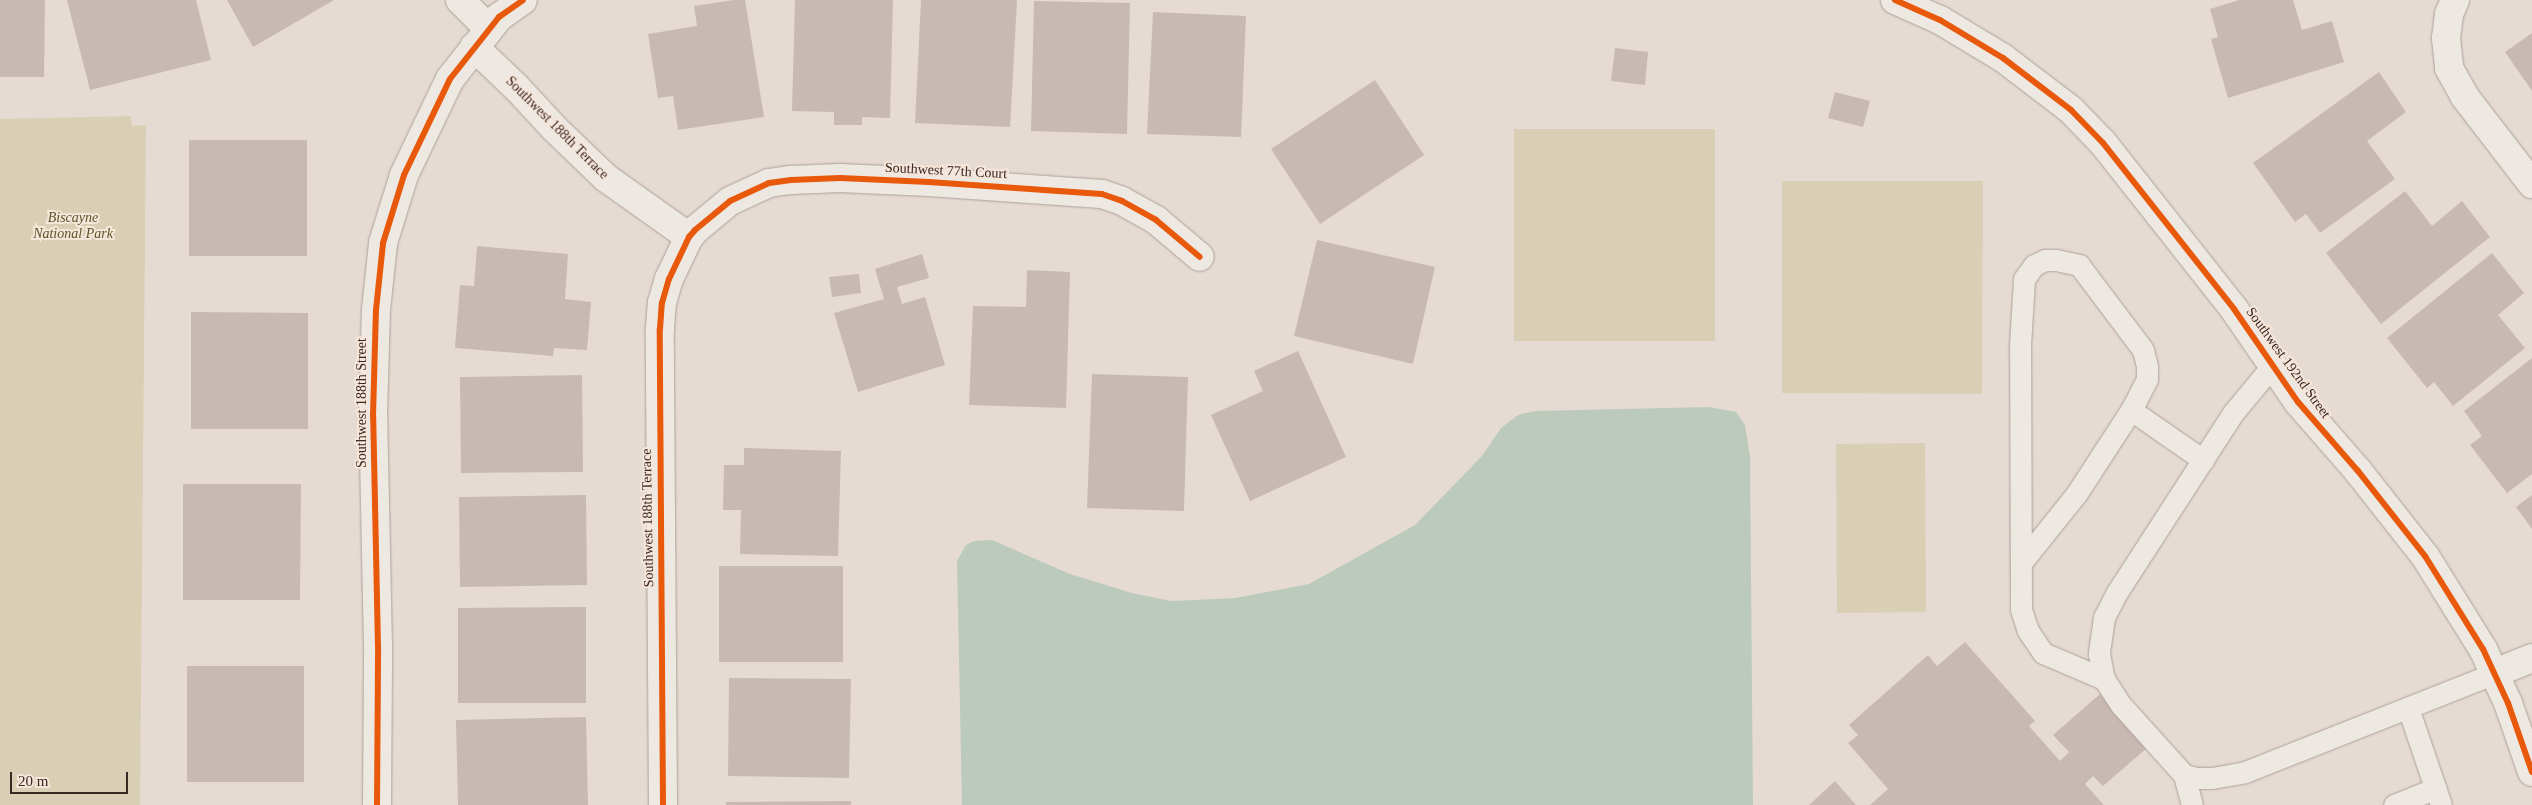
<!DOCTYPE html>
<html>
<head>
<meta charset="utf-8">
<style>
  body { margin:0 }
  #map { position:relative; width:2532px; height:805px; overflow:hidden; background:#e6dbd2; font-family:Georgia,serif }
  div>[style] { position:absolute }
  .green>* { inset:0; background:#d8cfb5 }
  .water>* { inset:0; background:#bccabe }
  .building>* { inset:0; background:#c9b9b3 }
  .roads { filter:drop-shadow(0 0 1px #aca19a) drop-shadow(0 0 1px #aca19a) }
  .service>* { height:21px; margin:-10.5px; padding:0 10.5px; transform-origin:10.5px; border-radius:10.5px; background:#eee8e3 }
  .minor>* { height:28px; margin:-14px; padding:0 14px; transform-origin:14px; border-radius:14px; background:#eee8e3 }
  .cycleway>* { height:6px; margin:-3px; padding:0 3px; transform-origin:3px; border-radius:3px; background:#e8590c }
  span { translate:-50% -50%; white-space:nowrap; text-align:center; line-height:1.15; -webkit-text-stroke:4px #f5e6d9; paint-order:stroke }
  .street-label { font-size:14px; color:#3b2721 }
  .park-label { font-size:14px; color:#565729; font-style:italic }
  .scale { position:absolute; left:10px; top:772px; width:118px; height:22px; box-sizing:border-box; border:2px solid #3b2721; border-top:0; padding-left:6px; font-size:15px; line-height:18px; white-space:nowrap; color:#3b2721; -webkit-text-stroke:4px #f5e6d9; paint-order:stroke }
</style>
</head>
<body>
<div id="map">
  <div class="green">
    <div style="clip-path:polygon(131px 116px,132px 126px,146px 125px,140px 805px,0 805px,0 119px)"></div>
    <div style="clip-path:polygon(1514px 129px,1715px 129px,1715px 341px,1514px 341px)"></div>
    <div style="clip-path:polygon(1782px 181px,1983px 181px,1982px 394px,1782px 393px)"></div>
    <div style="clip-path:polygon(1925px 443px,1926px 612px,1837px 613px,1836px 444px)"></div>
  </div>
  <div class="water">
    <div style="clip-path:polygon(1709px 407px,1736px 412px,1745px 425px,1750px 457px,1753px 805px,962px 805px,957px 561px,966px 545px,974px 541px,992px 540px,1070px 574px,1132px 593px,1171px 601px,1236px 598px,1309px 584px,1415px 525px,1482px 456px,1501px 428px,1518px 415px,1535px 411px)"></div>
  </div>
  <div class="building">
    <div style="clip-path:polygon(0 0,45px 0,44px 77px,0 77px)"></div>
    <div style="clip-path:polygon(67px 0,196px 0,211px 60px,90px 90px)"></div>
    <div style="clip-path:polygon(227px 0,334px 0,253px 47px)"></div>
    <div style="clip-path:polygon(734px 0,745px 0,764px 117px,678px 130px,673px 96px,658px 98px,648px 34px,697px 26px,694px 6px)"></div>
    <div style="clip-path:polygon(795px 0,893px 0,890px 118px,862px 117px,862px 125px,834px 125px,834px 112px,792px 111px)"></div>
    <div style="clip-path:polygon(921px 0,1017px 0,1010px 127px,915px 123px)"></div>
    <div style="clip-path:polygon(2239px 0,2293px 0,2302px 30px,2332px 21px,2344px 62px,2228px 98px,2211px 39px,2218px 37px,2210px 9px)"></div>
    <div style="clip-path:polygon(1034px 1px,1130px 3px,1127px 134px,1031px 131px)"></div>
    <div style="clip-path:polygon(1153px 12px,1246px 16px,1241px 137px,1147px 134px)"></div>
    <div style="clip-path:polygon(2532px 33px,2532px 91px,2505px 52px)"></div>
    <div style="clip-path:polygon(1615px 48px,1648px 52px,1645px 85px,1611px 81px)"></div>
    <div style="clip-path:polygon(2379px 72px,2406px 112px,2367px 141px,2395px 179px,2320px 233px,2306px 214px,2295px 222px,2253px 163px)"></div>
    <div style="clip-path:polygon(1375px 80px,1424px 155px,1320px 224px,1271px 149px)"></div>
    <div style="clip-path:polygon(1835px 92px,1870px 101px,1863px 127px,1828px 118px)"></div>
    <div style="clip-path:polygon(189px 140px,307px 140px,307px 256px,189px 256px)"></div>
    <div style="clip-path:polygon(2405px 191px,2432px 226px,2462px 201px,2490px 237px,2381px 324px,2326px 253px)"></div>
    <div style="clip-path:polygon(1317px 240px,1435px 267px,1413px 364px,1294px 336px)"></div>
    <div style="clip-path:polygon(477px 246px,568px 254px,565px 299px,591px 302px,587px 350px,554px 348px,553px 356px,455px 348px,460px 285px,474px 286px)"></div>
    <div style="clip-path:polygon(2492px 253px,2524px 293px,2498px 315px,2525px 348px,2453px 406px,2434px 382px,2427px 388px,2387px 338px)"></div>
    <div style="clip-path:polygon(922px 254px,929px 278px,897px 287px,902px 304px,925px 297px,945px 365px,858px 392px,834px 313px,884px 299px,875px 269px)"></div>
    <div style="clip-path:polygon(1027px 270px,1070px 272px,1066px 408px,969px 405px,973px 306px,1026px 307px)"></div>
    <div style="clip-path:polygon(859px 274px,861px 293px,832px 297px,829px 277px)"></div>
    <div style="clip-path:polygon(191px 312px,308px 313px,308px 429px,191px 429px)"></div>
    <div style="clip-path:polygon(1298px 351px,1346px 457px,1250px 501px,1211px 415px,1263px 391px,1254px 371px)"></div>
    <div style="clip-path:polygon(2532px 358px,2532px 474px,2507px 493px,2470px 445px,2482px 436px,2464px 411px)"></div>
    <div style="clip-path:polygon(1092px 374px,1188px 377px,1184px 511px,1087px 508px)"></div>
    <div style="clip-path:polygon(582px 375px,583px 472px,461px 473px,460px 377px)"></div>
    <div style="clip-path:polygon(744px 448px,841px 451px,838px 556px,740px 554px,741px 510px,723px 510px,724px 465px,744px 465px)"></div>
    <div style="clip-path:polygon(183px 484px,301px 484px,300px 600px,183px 600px)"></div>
    <div style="clip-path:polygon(586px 495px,587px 585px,460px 587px,459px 497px)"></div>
    <div style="clip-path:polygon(2532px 495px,2532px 529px,2516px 507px)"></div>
    <div style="clip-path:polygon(719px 566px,843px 566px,843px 662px,719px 662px)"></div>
    <div style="clip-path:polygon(586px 607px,586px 703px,458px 703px,458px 608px)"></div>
    <div style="clip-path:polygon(1965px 642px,2035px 721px,2029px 726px,2060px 761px,2069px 752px,2053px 735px,2100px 694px,2147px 748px,2103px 786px,2093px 776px,2085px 784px,2104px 805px,1870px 805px,1888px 789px,1848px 743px,1858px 735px,1849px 725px,1928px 655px,1937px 666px)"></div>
    <div style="clip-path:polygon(187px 666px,304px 666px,304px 782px,187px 782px)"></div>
    <div style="clip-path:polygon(729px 678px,851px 679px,849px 778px,728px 776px)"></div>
    <div style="clip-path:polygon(586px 717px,588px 805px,458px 805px,456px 720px)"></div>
    <div style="clip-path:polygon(1835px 781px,1856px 805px,1809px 805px)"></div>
    <div style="clip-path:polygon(851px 801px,851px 805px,726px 805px,726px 802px)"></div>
  </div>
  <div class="roads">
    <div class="service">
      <div style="left:2272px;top:366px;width:61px;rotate:129.7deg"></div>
      <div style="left:2233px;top:413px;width:213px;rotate:122.9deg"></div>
      <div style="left:2117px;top:592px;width:28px;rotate:117deg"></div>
      <div style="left:2104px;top:617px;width:37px;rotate:98deg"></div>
      <div style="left:2099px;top:654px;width:25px;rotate:79deg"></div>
      <div style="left:2104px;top:679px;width:31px;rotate:57deg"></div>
      <div style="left:2121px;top:705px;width:94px;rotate:48deg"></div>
      <div style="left:2184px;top:775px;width:13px;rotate:13deg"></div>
      <div style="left:2197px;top:778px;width:15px"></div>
      <div style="left:2212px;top:778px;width:34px;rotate:-10deg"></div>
      <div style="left:2245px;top:772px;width:269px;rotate:-21.6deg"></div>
      <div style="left:2021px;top:563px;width:90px;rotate:-51.3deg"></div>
      <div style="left:2077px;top:493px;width:99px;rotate:-57deg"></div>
      <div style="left:2104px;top:679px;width:66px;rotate:-156.9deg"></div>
      <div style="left:2043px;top:653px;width:27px;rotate:-124deg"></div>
      <div style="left:2028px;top:631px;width:23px;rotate:-108deg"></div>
      <div style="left:2021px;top:609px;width:264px;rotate:-90.2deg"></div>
      <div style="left:2020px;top:345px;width:66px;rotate:-86.5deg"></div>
      <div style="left:2024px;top:279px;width:17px;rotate:-54deg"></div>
      <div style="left:2034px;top:265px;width:12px;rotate:-24deg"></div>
      <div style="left:2045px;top:260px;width:11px"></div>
      <div style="left:2056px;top:260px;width:24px;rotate:12deg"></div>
      <div style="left:2079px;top:265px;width:106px;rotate:53deg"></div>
      <div style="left:2143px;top:350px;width:16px;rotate:76deg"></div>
      <div style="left:2147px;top:366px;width:13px;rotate:90deg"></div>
      <div style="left:2147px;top:379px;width:35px;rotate:117deg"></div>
      <div style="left:2131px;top:410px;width:88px;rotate:34.8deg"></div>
      <div style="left:2408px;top:708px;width:102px;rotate:71.2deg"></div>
      <div style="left:2184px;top:775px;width:31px;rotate:75deg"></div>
      <div style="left:2394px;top:805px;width:45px;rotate:-22deg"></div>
    </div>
    <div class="minor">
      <div style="left:460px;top:0;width:41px;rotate:45deg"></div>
      <div style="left:1895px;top:0;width:49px;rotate:24deg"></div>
      <div style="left:1940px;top:20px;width:74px;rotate:31.1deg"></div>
      <div style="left:2003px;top:58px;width:86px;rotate:37.4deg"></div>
      <div style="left:2071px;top:110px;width:46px;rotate:45.9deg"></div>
      <div style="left:2103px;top:143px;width:211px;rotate:51.7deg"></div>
      <div style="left:2234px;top:309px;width:113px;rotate:55.5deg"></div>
      <div style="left:2298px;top:402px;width:91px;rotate:49deg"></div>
      <div style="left:2358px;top:471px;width:108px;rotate:51.8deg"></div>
      <div style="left:2425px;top:556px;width:110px;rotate:58.1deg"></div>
      <div style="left:2483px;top:649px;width:60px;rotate:65.2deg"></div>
      <div style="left:2508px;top:703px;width:73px;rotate:70.8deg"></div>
      <div style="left:2455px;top:0;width:15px;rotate:113deg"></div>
      <div style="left:2449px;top:14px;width:24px;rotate:97deg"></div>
      <div style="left:2446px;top:38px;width:30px;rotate:84deg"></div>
      <div style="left:2449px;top:68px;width:33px;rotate:61deg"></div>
      <div style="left:2465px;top:97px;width:110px;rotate:52.4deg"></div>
      <div style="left:474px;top:47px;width:58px;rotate:43.6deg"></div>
      <div style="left:516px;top:87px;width:56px;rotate:47.2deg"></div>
      <div style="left:554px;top:128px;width:72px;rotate:43.9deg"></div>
      <div style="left:606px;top:178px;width:102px;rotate:35.4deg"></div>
      <div style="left:2495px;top:673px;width:40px;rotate:-22deg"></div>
      <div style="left:377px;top:805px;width:158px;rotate:-89.6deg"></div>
      <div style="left:378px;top:647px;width:231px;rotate:-91.2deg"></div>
      <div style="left:373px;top:416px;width:106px;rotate:-88.4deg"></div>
      <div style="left:376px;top:310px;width:67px;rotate:-84deg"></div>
      <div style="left:383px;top:243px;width:71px;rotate:-72.8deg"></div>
      <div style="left:404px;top:175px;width:106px;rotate:-64.4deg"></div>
      <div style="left:450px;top:79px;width:79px;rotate:-51.7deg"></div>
      <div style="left:499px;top:17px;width:29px;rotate:-35deg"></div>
      <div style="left:663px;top:805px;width:476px;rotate:-90.4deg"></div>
      <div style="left:660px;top:329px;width:26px;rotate:-86deg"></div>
      <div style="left:662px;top:303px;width:25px;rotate:-74deg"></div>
      <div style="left:669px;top:279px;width:47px;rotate:-64.5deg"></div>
      <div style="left:689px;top:237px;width:9px;rotate:-49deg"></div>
      <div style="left:695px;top:230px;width:45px;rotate:-39.6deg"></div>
      <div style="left:730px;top:201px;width:43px;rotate:-24.8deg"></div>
      <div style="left:769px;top:183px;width:22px;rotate:-8deg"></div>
      <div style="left:791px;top:180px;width:49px;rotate:-2.3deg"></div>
      <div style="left:840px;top:178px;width:89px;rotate:2.6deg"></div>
      <div style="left:929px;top:182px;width:173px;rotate:4deg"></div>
      <div style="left:1102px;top:194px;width:21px;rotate:19deg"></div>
      <div style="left:1122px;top:201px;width:39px;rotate:29deg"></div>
      <div style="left:1156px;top:220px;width:57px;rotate:40.1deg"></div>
    </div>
  </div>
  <div class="cycleway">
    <div style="left:1895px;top:0;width:49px;rotate:24deg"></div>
    <div style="left:1940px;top:20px;width:74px;rotate:31.1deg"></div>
    <div style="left:2003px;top:58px;width:86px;rotate:37.4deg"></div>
    <div style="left:2071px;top:110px;width:46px;rotate:45.9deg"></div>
    <div style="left:2103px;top:143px;width:211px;rotate:51.7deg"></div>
    <div style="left:2234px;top:309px;width:113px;rotate:55.5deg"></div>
    <div style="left:2298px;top:402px;width:91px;rotate:49deg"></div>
    <div style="left:2358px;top:471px;width:108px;rotate:51.8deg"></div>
    <div style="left:2425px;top:556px;width:110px;rotate:58.1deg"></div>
    <div style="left:2483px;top:649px;width:60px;rotate:65.2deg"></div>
    <div style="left:2508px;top:703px;width:73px;rotate:70.8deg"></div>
    <div style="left:377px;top:805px;width:158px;rotate:-89.6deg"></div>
    <div style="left:378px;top:647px;width:231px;rotate:-91.2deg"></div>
    <div style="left:373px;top:416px;width:106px;rotate:-88.4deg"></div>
    <div style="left:376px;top:310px;width:67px;rotate:-84deg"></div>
    <div style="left:383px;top:243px;width:71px;rotate:-72.8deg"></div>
    <div style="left:404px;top:175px;width:106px;rotate:-64.4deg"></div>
    <div style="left:450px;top:79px;width:79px;rotate:-51.7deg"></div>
    <div style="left:499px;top:17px;width:29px;rotate:-35deg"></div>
    <div style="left:663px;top:805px;width:476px;rotate:-90.4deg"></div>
    <div style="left:660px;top:329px;width:26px;rotate:-86deg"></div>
    <div style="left:662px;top:303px;width:25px;rotate:-74deg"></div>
    <div style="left:669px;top:279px;width:47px;rotate:-64.5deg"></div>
    <div style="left:689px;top:237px;width:9px;rotate:-49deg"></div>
    <div style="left:695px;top:230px;width:45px;rotate:-39.6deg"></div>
    <div style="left:730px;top:201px;width:43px;rotate:-24.8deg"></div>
    <div style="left:769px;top:183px;width:22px;rotate:-8deg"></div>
    <div style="left:791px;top:180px;width:49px;rotate:-2.3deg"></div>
    <div style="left:840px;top:178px;width:89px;rotate:2.6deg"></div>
    <div style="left:929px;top:182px;width:173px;rotate:4deg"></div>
    <div style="left:1102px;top:194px;width:21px;rotate:19deg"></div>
    <div style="left:1122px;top:201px;width:39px;rotate:29deg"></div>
    <div style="left:1156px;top:220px;width:57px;rotate:40.1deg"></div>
  </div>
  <div class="street-label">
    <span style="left:557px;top:128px;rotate:45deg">Southwest 188th Terrace</span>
    <span style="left:946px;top:171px;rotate:3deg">Southwest 77th Court</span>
    <span style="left:2288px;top:363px;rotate:54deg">Southwest 192nd Street</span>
    <span style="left:362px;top:403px;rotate:-90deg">Southwest 188th Street</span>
    <span style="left:648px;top:518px;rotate:-91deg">Southwest 188th Terrace</span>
  </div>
  <div class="park-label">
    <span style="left:73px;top:226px">Biscayne<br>National Park</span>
  </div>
  <div class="scale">20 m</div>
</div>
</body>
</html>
